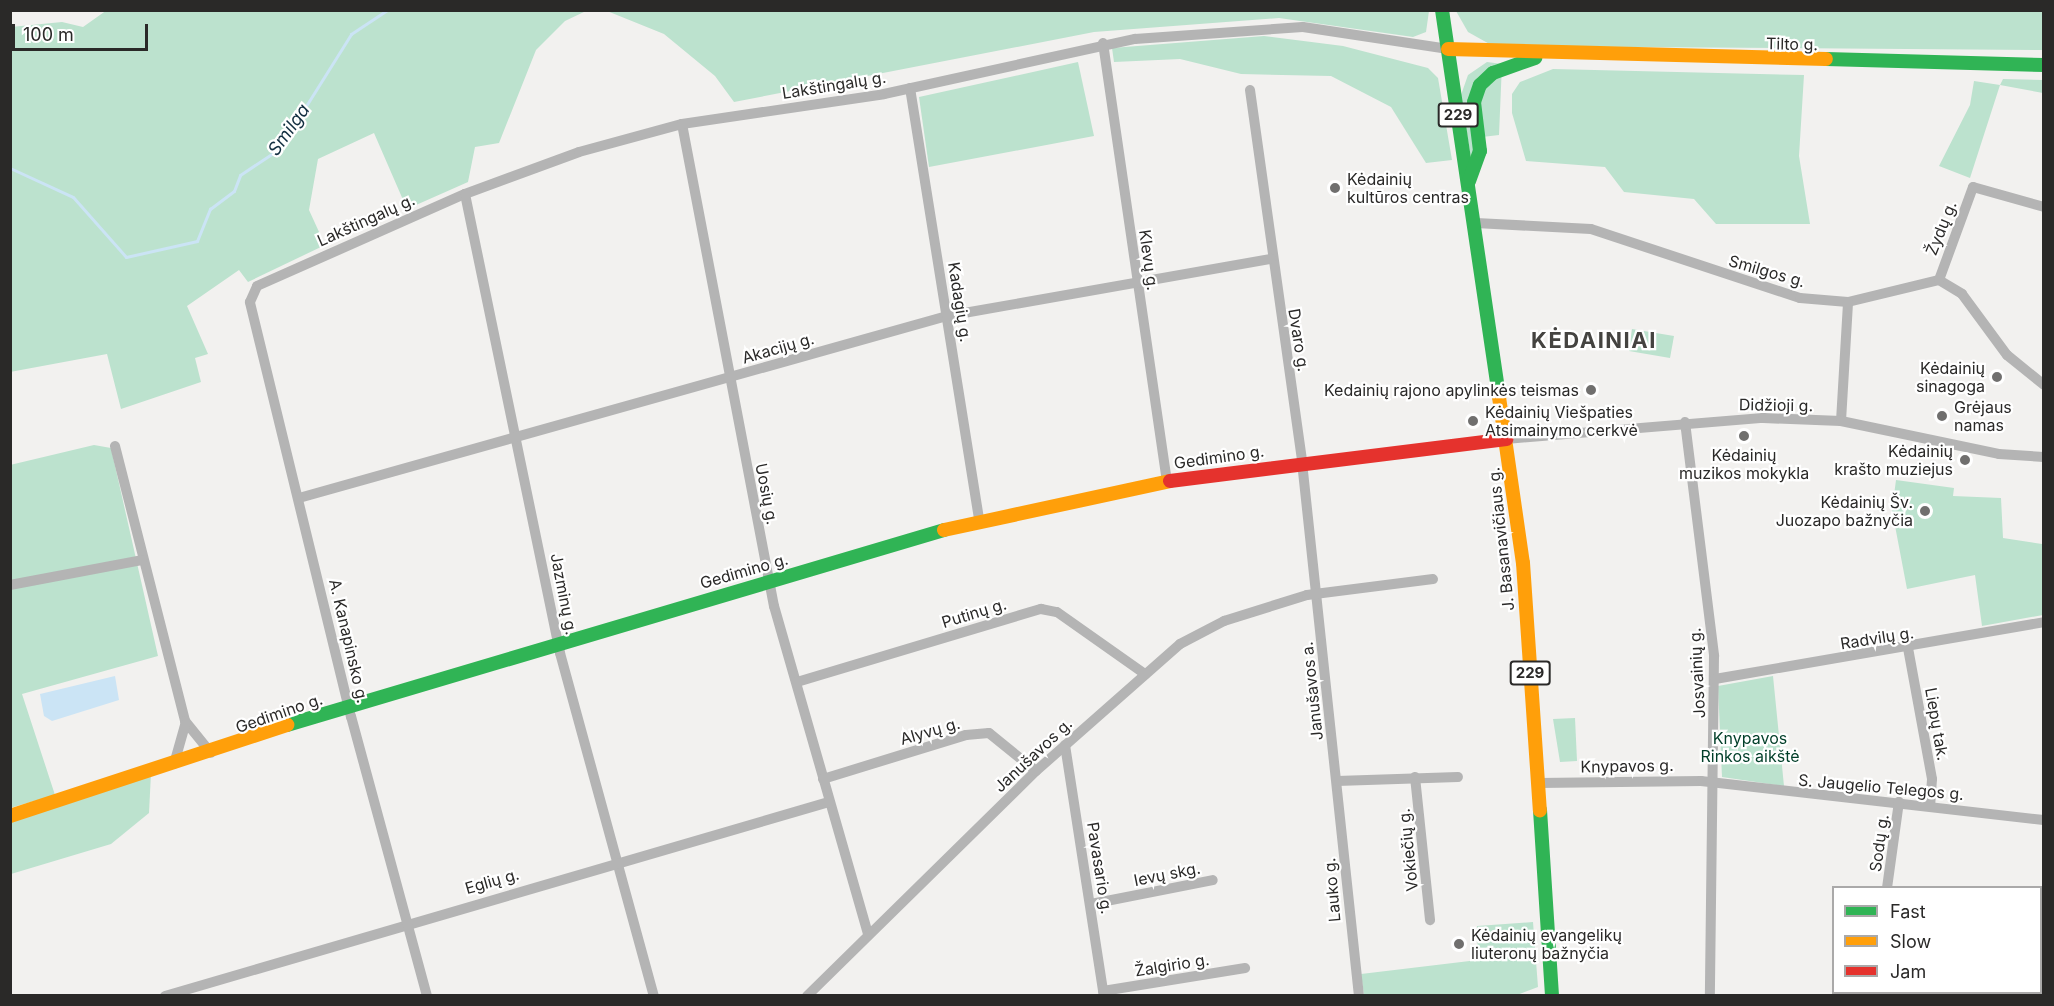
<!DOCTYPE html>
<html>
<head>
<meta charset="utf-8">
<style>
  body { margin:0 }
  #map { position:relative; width:2054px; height:1006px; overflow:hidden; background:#f2f1ef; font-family:Inter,sans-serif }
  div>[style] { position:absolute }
  .green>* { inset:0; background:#bce2ce }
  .water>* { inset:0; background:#cbe4f5 }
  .stream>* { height:3px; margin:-1.5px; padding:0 1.5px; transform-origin:1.5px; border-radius:1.5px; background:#cbe4f5 }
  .street>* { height:10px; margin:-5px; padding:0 5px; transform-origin:5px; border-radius:5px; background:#b4b4b4 }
  .fast>* { height:14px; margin:-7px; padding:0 7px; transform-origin:7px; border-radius:7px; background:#30b455 }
  .slow>* { height:14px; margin:-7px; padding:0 7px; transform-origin:7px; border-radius:7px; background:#ff9f0a }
  .jam>* { height:14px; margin:-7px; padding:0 7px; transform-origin:7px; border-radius:7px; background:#e5322d }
  .dots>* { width:16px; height:16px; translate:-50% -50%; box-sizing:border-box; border:3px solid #fff; border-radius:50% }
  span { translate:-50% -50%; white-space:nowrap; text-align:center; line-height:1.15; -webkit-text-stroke:4.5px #fff; paint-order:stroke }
  .shield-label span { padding:2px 4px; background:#fff; border:2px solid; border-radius:4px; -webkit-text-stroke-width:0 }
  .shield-label { font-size:15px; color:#2a2928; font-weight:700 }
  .street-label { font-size:16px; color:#2a2928 }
  .poi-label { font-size:16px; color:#2a2928 }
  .left { translate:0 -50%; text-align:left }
  .right { translate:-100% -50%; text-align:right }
  .park-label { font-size:16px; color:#003e28 }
  .water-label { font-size:18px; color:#132f41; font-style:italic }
  .district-label { font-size:22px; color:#444340; font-weight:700; letter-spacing:1.5px }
  .frame { position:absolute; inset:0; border:12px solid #2a2928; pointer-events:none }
  .legend { position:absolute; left:1832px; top:886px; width:210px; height:108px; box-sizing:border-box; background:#fff; border:2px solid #aaa9a9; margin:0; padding:8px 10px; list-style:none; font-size:18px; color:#2a2928 }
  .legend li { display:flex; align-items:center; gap:12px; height:30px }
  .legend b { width:30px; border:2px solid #aaa9a9 }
  .scale { position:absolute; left:12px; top:24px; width:136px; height:27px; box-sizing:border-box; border:3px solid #2a2928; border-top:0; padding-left:8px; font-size:18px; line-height:21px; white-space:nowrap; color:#2a2928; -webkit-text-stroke:4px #fff; paint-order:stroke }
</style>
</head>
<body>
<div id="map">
  <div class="green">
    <div style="clip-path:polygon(107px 10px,586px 10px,586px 11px,565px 21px,536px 50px,499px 143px,475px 147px,468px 182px,407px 209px,374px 133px,318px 159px,309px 210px,325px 245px,248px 282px,239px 270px,187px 306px,208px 354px,195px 358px,201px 382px,121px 409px,107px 354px,10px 372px,11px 27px,62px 22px,83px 27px)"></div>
    <div style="clip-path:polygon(1429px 11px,1426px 32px,1413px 37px,1279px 18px,1094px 32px,734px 102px,715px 76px,664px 34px,607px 11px)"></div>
    <div style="clip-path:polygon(1456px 11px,2043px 11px,2043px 50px,1493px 46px,1468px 32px)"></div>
    <div style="clip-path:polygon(1264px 36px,1343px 46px,1428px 68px,1438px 78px,1452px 160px,1426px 163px,1391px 107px,1331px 76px,1241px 74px,1180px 59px,1114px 62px,1112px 48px)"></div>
    <div style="clip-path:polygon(1078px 62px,1094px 136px,929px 167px,919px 97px)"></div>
    <div style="clip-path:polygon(1487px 62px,1502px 64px,1499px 135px,1482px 137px,1472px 165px,1461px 95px,1468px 75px)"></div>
    <div style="clip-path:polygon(1553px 69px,1804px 75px,1799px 156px,1810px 224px,1716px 224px,1694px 199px,1624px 192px,1605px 167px,1526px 161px,1512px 113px,1512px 94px,1520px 82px)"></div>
    <div style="clip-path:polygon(2003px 79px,2043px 80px,2043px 93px,2000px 85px,1970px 178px,1939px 166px,1970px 105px,1974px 81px,2000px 85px)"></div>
    <div style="clip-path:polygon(1632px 329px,1674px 336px,1670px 358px,1629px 351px)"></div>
    <div style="clip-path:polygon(94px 445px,111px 448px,158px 656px,22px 694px,55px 795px,10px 808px,10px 465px)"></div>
    <div style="clip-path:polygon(1896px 480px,1954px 488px,1953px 496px,2001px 498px,2003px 538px,2042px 544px,2043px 615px,1982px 626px,1975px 575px,1907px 589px,1892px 510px)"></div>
    <div style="clip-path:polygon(1773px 676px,1784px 786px,1722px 777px,1718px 686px)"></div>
    <div style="clip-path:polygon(1575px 718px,1577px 761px,1560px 762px,1553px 719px)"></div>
    <div style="clip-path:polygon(151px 773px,149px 813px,111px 844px,11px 874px,11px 816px)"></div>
    <div style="clip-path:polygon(1533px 922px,1538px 987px,1517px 995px,1364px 995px,1361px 974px,1478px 960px,1477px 926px)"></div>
    <div style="clip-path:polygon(2041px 944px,2043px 995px,2019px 995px,2040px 992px)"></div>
  </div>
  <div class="water">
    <div style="clip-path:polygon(115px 676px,119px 700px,52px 721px,44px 716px,40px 694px)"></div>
  </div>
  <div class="stream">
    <div style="left:10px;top:168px;width:69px;rotate:24.7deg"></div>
    <div style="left:73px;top:197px;width:80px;rotate:48.5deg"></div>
    <div style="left:126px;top:257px;width:73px;rotate:-12.7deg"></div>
    <div style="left:197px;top:241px;width:35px;rotate:-68deg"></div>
    <div style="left:210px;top:209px;width:30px;rotate:-37deg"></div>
    <div style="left:234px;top:191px;width:17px;rotate:-69deg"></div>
    <div style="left:240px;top:175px;width:47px;rotate:-33.7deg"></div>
    <div style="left:279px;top:149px;width:136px;rotate:-57.9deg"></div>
    <div style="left:351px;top:34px;width:43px;rotate:-33.7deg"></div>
  </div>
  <div class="street">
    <div style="left:1103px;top:43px;width:443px;rotate:81.7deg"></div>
    <div style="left:910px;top:88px;width:437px;rotate:80.9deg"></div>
    <div style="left:1250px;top:90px;width:376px;rotate:82deg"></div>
    <div style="left:1302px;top:462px;width:537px;rotate:83.91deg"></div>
    <div style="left:682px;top:124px;width:491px;rotate:79.2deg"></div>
    <div style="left:774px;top:606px;width:340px;rotate:74deg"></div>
    <div style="left:465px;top:194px;width:469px;rotate:78.3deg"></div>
    <div style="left:560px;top:653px;width:356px;rotate:74.7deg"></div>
    <div style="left:1476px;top:223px;width:115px;rotate:3deg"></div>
    <div style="left:1591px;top:229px;width:220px;rotate:18.3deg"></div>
    <div style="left:1800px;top:298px;width:48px;rotate:4.8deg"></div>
    <div style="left:1848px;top:302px;width:94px;rotate:-13.6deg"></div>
    <div style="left:1939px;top:280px;width:27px;rotate:31deg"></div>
    <div style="left:1962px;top:294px;width:76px;rotate:53.6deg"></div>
    <div style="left:2007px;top:355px;width:48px;rotate:39deg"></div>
    <div style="left:1939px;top:280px;width:99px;rotate:-69.9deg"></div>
    <div style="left:1973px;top:187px;width:74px;rotate:15.7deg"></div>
    <div style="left:1841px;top:421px;width:119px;rotate:-86.6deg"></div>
    <div style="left:1685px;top:422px;width:236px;rotate:82.9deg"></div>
    <div style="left:1714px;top:656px;width:340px;rotate:90.7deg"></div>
    <div style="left:1506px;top:439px;width:258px;rotate:-4.7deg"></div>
    <div style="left:1763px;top:418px;width:78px;rotate:2.2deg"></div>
    <div style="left:1841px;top:421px;width:161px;rotate:11.8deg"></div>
    <div style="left:1999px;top:454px;width:45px;rotate:3.8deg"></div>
    <div style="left:115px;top:446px;width:284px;rotate:75.7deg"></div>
    <div style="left:185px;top:721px;width:41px;rotate:50.9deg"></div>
    <div style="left:299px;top:498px;width:673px;rotate:-15.69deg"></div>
    <div style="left:947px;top:316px;width:329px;rotate:-10deg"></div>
    <div style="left:10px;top:585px;width:134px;rotate:-10.7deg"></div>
    <div style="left:1908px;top:648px;width:133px;rotate:79.6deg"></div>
    <div style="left:1932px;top:779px;width:27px;rotate:94deg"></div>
    <div style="left:1715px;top:679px;width:334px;rotate:-9.8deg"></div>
    <div style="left:797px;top:682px;width:255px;rotate:-16.7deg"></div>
    <div style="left:1041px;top:609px;width:16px;rotate:11deg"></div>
    <div style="left:1057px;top:612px;width:108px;rotate:35.2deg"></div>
    <div style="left:1065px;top:745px;width:254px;rotate:81.2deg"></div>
    <div style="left:174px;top:764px;width:41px;rotate:-74.2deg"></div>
    <div style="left:1415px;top:777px;width:144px;rotate:84deg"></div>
    <div style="left:823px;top:779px;width:150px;rotate:-17.1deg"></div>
    <div style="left:966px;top:735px;width:23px;rotate:-5deg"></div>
    <div style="left:989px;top:733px;width:60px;rotate:39deg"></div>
    <div style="left:1337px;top:781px;width:121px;rotate:-1.9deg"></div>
    <div style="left:1539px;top:783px;width:162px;rotate:-0.7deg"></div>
    <div style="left:1701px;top:781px;width:345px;rotate:6.5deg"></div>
    <div style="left:1887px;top:888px;width:87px;rotate:-82.1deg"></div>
    <div style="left:1091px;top:904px;width:124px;rotate:-11.1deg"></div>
    <div style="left:1103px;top:991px;width:144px;rotate:-9.2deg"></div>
    <div style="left:1897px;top:992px;width:4px;rotate:90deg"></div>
    <div style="left:165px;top:996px;width:692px;rotate:-16.29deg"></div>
    <div style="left:427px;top:996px;width:289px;rotate:-105.2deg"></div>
    <div style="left:351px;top:717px;width:427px;rotate:-103.7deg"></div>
    <div style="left:250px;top:302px;width:17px;rotate:-66deg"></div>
    <div style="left:257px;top:286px;width:227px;rotate:-23.9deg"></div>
    <div style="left:465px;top:194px;width:121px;rotate:-20.2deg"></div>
    <div style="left:579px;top:152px;width:107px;rotate:-15.2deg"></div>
    <div style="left:682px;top:124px;width:204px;rotate:-8.4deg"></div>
    <div style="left:884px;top:94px;width:257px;rotate:-12.4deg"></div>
    <div style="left:1135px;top:39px;width:168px;rotate:-4.1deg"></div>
    <div style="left:1303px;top:27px;width:147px;rotate:8.6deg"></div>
    <div style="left:807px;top:996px;width:321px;rotate:-44.5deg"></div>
    <div style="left:1036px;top:771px;width:192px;rotate:-41.4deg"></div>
    <div style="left:1180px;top:644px;width:50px;rotate:-27.6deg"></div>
    <div style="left:1224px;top:621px;width:87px;rotate:-17.4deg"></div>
    <div style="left:1307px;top:595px;width:127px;rotate:-7.2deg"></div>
  </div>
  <div class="fast">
    <div style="left:1442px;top:10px;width:391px;rotate:81.6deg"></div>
    <div style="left:1826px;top:59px;width:218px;rotate:1.6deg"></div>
    <div style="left:1469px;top:181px;width:32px;rotate:-70deg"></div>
    <div style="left:1480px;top:151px;width:49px;rotate:-97deg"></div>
    <div style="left:1474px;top:102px;width:18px;rotate:-71deg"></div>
    <div style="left:1480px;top:85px;width:18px;rotate:-43deg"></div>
    <div style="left:1493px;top:73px;width:45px;rotate:-19.7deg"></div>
    <div style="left:287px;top:725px;width:685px;rotate:-16.53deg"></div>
    <div style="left:1540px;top:810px;width:186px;rotate:86.3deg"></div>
  </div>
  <div class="slow">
    <div style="left:1448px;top:49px;width:378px;rotate:1.5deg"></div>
    <div style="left:1499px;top:397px;width:168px;rotate:81.8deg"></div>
    <div style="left:1523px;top:563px;width:248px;rotate:86.1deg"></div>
    <div style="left:944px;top:530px;width:231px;rotate:-12.2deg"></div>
    <div style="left:10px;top:816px;width:292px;rotate:-18.2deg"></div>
  </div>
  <div class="jam">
    <div style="left:1170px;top:481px;width:339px;rotate:-7.1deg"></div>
  </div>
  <div class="dots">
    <div style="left:1335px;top:188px;background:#706f6e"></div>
    <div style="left:1997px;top:377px;background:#706f6e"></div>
    <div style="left:1591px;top:390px;background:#706f6e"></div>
    <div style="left:1942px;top:416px;background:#706f6e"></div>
    <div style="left:1473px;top:421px;background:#706f6e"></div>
    <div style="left:1744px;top:436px;background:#706f6e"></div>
    <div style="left:1965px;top:460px;background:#706f6e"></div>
    <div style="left:1925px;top:511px;background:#706f6e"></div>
    <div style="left:1459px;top:944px;background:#706f6e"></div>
  </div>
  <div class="shield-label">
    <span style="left:1458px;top:115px">229</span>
    <span style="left:1530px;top:673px">229</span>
  </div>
  <div class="street-label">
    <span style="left:1792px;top:44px;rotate:1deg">Tilto g.</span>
    <span style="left:834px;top:85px;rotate:-9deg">Lakštingalų g.</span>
    <span style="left:366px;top:220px;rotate:-24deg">Lakštingalų g.</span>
    <span style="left:1941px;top:228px;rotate:-68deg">Žydų g.</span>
    <span style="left:1149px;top:260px;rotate:82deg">Klevų g.</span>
    <span style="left:1767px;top:271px;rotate:16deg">Smilgos g.</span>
    <span style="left:960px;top:302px;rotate:81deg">Kadagių g.</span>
    <span style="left:1299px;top:340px;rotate:81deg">Dvaro g.</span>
    <span style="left:778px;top:348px;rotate:-16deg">Akacijų g.</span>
    <span style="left:1776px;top:405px;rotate:1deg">Didžioji g.</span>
    <span style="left:1219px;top:457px;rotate:-8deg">Gedimino g.</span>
    <span style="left:767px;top:494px;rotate:79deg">Uosių g.</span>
    <span style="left:1501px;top:539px;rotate:-96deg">J. Basanavičiaus g.</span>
    <span style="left:744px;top:571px;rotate:-16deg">Gedimino g.</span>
    <span style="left:564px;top:594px;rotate:79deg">Jazminų g.</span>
    <span style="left:974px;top:613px;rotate:-17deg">Putinų g.</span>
    <span style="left:1877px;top:638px;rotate:-9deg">Radvilų g.</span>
    <span style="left:349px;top:641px;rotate:77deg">A. Kanapinsko g.</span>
    <span style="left:1697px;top:673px;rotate:-93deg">Josvainių g.</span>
    <span style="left:1312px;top:691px;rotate:-96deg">Janušavos a.</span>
    <span style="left:279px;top:713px;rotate:-19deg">Gedimino g.</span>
    <span style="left:1937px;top:724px;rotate:80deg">Liepų tak.</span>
    <span style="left:930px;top:731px;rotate:-16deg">Alyvų g.</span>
    <span style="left:1033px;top:755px;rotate:-43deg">Janušavos g.</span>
    <span style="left:1627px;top:766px;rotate:-1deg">Knypavos g.</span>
    <span style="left:1881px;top:787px;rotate:5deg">S. Jaugelio Telegos g.</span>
    <span style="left:1879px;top:843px;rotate:-82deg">Sodų g.</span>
    <span style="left:1408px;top:850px;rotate:-96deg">Vokiečių g.</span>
    <span style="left:1100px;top:868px;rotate:81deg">Pavasario g.</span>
    <span style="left:1167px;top:874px;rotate:-11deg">Ievų skg.</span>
    <span style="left:492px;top:881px;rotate:-16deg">Eglių g.</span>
    <span style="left:1332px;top:890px;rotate:-95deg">Lauko g.</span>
    <span style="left:1172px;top:965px;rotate:-9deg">Žalgirio g.</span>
  </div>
  <div class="poi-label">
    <span class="left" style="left:1347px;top:188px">Kėdainių<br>kultūros centras</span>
    <span class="right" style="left:1985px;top:377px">Kėdainių<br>sinagoga</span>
    <span class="right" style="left:1579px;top:390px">Kedainių rajono apylinkės teismas</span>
    <span class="left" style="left:1954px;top:416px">Grėjaus<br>namas</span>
    <span class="left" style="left:1485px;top:421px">Kėdainių Viešpaties<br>Atsimainymo cerkvė</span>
    <span class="right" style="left:1953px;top:460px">Kėdainių<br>krašto muziejus</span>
    <span style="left:1744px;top:464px">Kėdainių<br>muzikos mokykla</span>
    <span class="right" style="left:1913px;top:511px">Kėdainių Šv.<br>Juozapo bažnyčia</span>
    <span class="left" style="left:1471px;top:944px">Kėdainių evangelikų<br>liuteronų bažnyčia</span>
  </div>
  <div class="park-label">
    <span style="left:1750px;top:747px">Knypavos<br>Rinkos aikštė</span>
  </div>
  <div class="water-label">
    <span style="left:289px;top:130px;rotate:-55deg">Smilga</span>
  </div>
  <div class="district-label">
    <span style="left:1594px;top:341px">KĖDAINIAI</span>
  </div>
  <div class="frame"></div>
  <ul class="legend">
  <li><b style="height:8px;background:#30b455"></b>Fast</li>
  <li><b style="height:8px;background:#ff9f0a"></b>Slow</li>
  <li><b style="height:8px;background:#e5322d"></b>Jam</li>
  </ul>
  <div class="scale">100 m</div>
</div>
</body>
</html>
